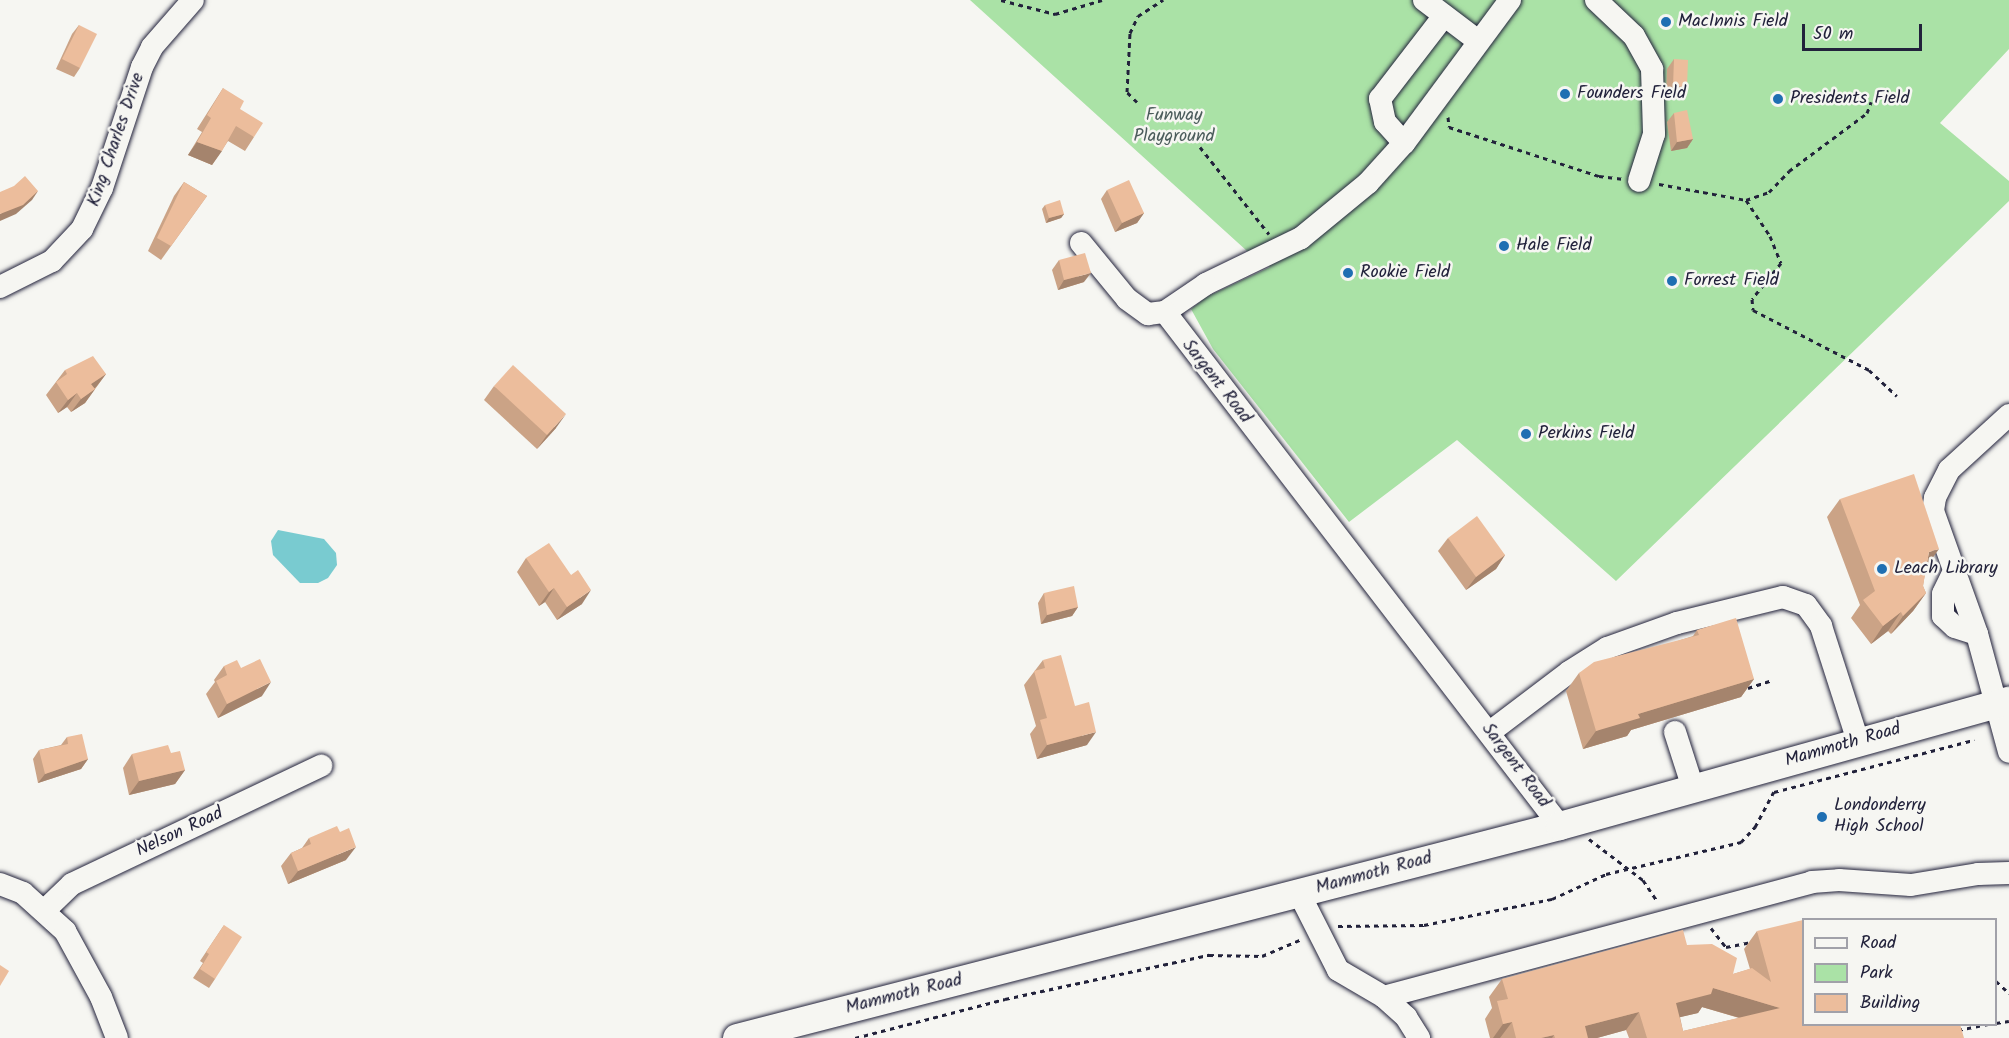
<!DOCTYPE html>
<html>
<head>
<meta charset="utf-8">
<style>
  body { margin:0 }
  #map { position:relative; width:2009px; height:1038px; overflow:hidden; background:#f6f6f2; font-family:Kalam,sans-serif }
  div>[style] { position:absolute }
  .green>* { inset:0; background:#aae2a6 }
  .water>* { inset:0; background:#79cbd0 }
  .path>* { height:3px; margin-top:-1.5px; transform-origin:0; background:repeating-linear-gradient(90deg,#22223b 0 4.5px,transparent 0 9px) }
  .roads { filter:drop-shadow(0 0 2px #22223b) drop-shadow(0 0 2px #22223b) }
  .minor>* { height:22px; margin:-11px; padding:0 11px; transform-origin:11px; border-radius:11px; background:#f6f6f2 }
  .major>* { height:28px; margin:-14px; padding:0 14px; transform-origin:14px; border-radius:14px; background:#f6f6f2 }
  .wall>* { inset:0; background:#cba386 }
  .shaded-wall>* { inset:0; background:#a5846d }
  .building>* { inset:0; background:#ecbd9c }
  .dots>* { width:16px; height:16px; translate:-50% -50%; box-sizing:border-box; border:3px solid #f6f6f2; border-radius:50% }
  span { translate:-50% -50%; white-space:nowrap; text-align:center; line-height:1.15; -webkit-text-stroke:5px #f6f6f2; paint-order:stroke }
  .poi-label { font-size:18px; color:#22223b }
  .left { translate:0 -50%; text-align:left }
  .park-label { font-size:18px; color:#4b5c5b }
  .street-label { font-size:18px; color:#22223b }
  .legend { position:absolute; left:1802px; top:918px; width:195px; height:108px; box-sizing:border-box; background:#f6f6f2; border:2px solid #a1a1a9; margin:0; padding:8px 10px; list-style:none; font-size:18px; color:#22223b }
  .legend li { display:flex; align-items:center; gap:12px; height:30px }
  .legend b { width:30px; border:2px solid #a1a1a9 }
  .scale { position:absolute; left:1802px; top:24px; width:120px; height:27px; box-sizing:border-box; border:3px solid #22223b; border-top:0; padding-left:8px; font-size:18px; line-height:21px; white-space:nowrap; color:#22223b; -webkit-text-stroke:4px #f6f6f2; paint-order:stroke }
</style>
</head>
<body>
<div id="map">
  <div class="green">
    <div style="clip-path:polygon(970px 0,2009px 0,2009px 49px,1940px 123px,2009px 181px,2009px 201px,1616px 581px,1457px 440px,1349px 522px,1213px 349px,1191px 309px,1206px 297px,1270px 267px,1247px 251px)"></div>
  </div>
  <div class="water">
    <div style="clip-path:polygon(278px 530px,324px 539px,336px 553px,337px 565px,328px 578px,318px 583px,300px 583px,273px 555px,271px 541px)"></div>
  </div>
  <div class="path">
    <div style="left:1001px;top:0;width:56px;rotate:14.5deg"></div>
    <div style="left:1055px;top:14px;width:49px;rotate:-16.6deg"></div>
    <div style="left:1137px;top:102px;width:14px;rotate:-135deg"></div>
    <div style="left:1127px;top:92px;width:59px;rotate:-87.1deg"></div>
    <div style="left:1130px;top:33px;width:19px;rotate:-65deg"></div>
    <div style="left:1138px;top:16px;width:30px;rotate:-33deg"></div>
    <div style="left:1448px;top:117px;width:10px;rotate:84deg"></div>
    <div style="left:1449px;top:127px;width:158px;rotate:18.1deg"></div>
    <div style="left:1599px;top:176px;width:23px;rotate:7deg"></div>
    <div style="left:1200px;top:147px;width:111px;rotate:51.6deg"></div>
    <div style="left:1659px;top:184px;width:88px;rotate:10.4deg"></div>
    <div style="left:1746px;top:200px;width:43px;rotate:56.3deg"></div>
    <div style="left:1770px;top:236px;width:29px;rotate:68deg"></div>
    <div style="left:1781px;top:263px;width:46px;rotate:128.9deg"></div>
    <div style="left:1752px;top:299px;width:11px;rotate:85deg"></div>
    <div style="left:1753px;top:310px;width:131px;rotate:27.3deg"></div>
    <div style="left:1869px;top:370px;width:38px;rotate:43deg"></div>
    <div style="left:1746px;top:200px;width:24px;rotate:-19deg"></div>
    <div style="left:1769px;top:192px;width:29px;rotate:-46deg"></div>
    <div style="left:1789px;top:171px;width:97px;rotate:-36.6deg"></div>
    <div style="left:1867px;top:113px;width:12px;rotate:-70deg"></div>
    <div style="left:1748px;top:688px;width:25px;rotate:-18deg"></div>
    <div style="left:1589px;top:839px;width:68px;rotate:37.2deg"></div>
    <div style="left:1643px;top:880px;width:23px;rotate:56deg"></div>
    <div style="left:1338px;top:926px;width:86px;rotate:-0.7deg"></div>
    <div style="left:1424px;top:925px;width:131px;rotate:-11.5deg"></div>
    <div style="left:1552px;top:899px;width:60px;rotate:-24.8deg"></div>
    <div style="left:1606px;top:874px;width:139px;rotate:-13.3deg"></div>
    <div style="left:1741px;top:842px;width:21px;rotate:-47deg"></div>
    <div style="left:1755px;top:827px;width:40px;rotate:-62deg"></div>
    <div style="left:1774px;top:792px;width:207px;rotate:-14.6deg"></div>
    <div style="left:1711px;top:928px;width:24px;rotate:52deg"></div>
    <div style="left:1726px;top:947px;width:26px;rotate:-11deg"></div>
    <div style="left:1996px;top:981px;width:18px;rotate:43deg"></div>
    <div style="left:1996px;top:1023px;width:13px;rotate:-9deg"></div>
    <div style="left:1958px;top:1030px;width:32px;rotate:-11deg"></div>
    <div style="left:855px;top:1038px;width:155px;rotate:-14.6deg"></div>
    <div style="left:1005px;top:999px;width:209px;rotate:-12.2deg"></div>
    <div style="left:1209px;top:955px;width:53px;rotate:1.1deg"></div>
    <div style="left:1262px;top:956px;width:43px;rotate:-23deg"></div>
  </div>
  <div class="roads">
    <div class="minor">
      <div style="left:1424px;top:0;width:68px;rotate:37.2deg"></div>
      <div style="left:1510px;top:0;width:178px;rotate:126.5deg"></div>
      <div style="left:1404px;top:143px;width:54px;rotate:132deg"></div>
      <div style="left:1368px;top:183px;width:87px;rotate:140.6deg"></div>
      <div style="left:1301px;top:238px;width:106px;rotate:154.2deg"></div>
      <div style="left:1206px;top:284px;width:50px;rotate:145.7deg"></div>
      <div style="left:1165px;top:312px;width:648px;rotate:52.46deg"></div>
      <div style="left:1596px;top:0;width:52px;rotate:43.5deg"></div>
      <div style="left:1634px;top:36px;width:38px;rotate:61deg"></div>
      <div style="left:1652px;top:69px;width:65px;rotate:88.2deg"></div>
      <div style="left:1654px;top:134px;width:49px;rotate:107.7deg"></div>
      <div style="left:1404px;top:143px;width:28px;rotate:-132deg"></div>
      <div style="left:1385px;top:122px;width:24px;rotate:-102deg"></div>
      <div style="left:1380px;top:99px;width:105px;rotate:-52.4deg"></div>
      <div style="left:1081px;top:243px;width:72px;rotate:50.6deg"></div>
      <div style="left:1127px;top:299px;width:26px;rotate:36deg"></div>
      <div style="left:1148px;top:314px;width:17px;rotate:-7deg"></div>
      <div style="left:0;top:287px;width:58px;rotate:-26.6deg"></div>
      <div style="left:52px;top:261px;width:44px;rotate:-46.8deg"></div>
      <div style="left:82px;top:229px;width:46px;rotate:-64deg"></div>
      <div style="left:102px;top:188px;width:127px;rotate:-71.7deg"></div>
      <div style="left:142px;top:67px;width:22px;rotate:-63deg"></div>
      <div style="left:152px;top:47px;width:62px;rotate:-48.9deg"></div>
      <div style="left:2009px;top:415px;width:81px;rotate:137.5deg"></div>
      <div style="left:1949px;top:470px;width:31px;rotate:117deg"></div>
      <div style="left:1935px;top:498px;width:13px;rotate:99deg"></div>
      <div style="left:1933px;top:511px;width:131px;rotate:70.3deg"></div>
      <div style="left:1977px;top:634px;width:122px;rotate:74.8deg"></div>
      <div style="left:1954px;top:571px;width:25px;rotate:116deg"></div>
      <div style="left:1943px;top:594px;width:22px;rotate:90deg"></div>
      <div style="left:1943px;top:616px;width:16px;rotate:43deg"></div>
      <div style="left:1955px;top:627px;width:23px;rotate:18deg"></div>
      <div style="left:1490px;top:732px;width:99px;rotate:-37.2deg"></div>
      <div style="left:1569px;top:672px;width:45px;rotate:-32.3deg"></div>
      <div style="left:1607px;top:648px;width:74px;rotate:-19.7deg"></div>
      <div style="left:1677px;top:623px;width:109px;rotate:-13.8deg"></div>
      <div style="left:1783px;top:597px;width:24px;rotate:19deg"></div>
      <div style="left:1806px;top:605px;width:26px;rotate:54deg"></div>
      <div style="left:1821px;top:626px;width:121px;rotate:72.2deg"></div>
      <div style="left:1675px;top:732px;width:59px;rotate:72.2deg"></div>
      <div style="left:0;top:884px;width:25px;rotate:21deg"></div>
      <div style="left:23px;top:893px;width:57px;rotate:42.1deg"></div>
      <div style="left:65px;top:931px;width:75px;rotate:61.4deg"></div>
      <div style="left:101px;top:997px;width:44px;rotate:68.7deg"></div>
      <div style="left:1299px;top:893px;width:86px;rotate:63.1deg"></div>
      <div style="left:1338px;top:970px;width:53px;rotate:30.4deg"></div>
      <div style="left:1384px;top:997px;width:443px;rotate:-15deg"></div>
      <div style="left:1812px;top:882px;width:27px;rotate:-4deg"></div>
      <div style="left:1839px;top:880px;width:72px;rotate:4deg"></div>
      <div style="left:1911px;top:885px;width:68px;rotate:-9.3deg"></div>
      <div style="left:1978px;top:874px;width:31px;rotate:-2deg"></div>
      <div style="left:45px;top:910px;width:37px;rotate:-44deg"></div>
      <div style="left:72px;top:884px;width:276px;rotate:-25.4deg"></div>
      <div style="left:1384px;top:997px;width:30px;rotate:42deg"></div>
      <div style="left:1406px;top:1017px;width:25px;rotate:58deg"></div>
    </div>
    <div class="major">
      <div style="left:737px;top:1038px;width:850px;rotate:-14.45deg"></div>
      <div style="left:1560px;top:826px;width:466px;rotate:-15.6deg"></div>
    </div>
  </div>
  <div class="wall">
    <div style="clip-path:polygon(79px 25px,80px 68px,74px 77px,56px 69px,72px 34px)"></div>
    <div style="clip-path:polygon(1674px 59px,1687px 87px,1681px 96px,1666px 96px,1667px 69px)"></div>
    <div style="clip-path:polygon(223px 88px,254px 137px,245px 151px,228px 141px,212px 165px,188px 155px,202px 132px,197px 129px)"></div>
    <div style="clip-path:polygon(1674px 113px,1693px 139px,1687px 148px,1671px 151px,1667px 122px)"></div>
    <div style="clip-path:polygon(184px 182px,207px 196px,161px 260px,148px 251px,174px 196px)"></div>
    <div style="clip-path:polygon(1107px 190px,1144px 213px,1137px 223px,1115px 232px,1101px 199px)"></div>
    <div style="clip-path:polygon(1045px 205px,1064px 214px,1061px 218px,1046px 223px,1042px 209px)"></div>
    <div style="clip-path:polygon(1059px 260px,1084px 282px,1058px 290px,1052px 270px)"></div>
    <div style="clip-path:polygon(65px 370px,106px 374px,85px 403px,71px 412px,67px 407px,58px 413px,46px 395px)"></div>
    <div style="clip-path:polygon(494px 386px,556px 428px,537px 449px,484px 400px)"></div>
    <div style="clip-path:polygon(1840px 499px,1926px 567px,1923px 586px,1926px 593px,1913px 611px,1891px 634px,1888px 631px,1871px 644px,1851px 618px,1860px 605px,1827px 517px)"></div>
    <div style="clip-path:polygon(1448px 538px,1505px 555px,1496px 569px,1466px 590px,1438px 551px)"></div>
    <div style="clip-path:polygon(526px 558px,571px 575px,582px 604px,557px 620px,545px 602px,539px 606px,517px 572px)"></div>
    <div style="clip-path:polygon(1044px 593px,1078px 607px,1072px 616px,1041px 624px,1038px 603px)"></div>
    <div style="clip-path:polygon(1697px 630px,1754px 679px,1741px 697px,1631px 730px,1627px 736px,1583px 749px,1566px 691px,1579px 673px,1693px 636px)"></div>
    <div style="clip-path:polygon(1043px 660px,1087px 745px,1037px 759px,1030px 734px,1036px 726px,1024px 685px)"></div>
    <div style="clip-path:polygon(224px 666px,241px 668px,262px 696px,218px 718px,206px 694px,215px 682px,214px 680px)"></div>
    <div style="clip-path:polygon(67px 737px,88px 759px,81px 769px,38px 783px,33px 759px,39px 750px,61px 745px)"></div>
    <div style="clip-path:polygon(171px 753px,185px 770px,175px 784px,129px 795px,123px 768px,132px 754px)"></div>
    <div style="clip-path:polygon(309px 838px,346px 860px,288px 884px,281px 866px,291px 853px,302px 848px)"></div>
    <div style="clip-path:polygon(224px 925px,215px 979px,209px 988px,193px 978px,203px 963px,200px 961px)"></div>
    <div style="clip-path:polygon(evenodd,1757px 931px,1803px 1024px,1964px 1038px,1629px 1038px,1626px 1030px,1597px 1038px,1490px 1038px,1485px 1019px,1492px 1008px,1489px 997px,1502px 979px,1687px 945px,1733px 974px,1750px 969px,1744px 949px,1757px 931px,1702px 1007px,1739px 1018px,1683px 1031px,1680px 1017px,1698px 1013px,1702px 1007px)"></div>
  </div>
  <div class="shaded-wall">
    <div style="clip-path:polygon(1673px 86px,1687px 87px,1681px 96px,1666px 96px)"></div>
    <div style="clip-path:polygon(1693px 139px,1687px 148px,1671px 151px,1677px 142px)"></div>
    <div style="clip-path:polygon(197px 142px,222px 151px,212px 165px,188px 155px)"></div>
    <div style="clip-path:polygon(38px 191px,32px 200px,16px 214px,0 221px,0 214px)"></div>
    <div style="clip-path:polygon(1144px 213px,1137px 223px,1115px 232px,1122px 223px)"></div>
    <div style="clip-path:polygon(1064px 214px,1061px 218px,1046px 223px,1049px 218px)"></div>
    <div style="clip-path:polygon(1091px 273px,1084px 282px,1058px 290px,1064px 280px)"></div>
    <div style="clip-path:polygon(106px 374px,96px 387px,82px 397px,91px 384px)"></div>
    <div style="clip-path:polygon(95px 389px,85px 403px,71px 412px,81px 399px)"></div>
    <div style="clip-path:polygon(77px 393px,67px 407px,58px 413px,68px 400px)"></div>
    <div style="clip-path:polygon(566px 414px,556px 428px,537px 449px,547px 435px)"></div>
    <div style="clip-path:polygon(1939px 549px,1926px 567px,1929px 552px)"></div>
    <div style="clip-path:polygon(1505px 555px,1496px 569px,1466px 590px,1476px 577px)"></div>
    <div style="clip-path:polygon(554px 588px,545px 602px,539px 606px,549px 592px)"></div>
    <div style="clip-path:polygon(591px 590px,582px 604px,557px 620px,567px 607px)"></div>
    <div style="clip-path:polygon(1926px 593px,1913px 611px,1891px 634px,1903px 616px)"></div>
    <div style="clip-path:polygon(1078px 607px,1072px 616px,1041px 624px,1047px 615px)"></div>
    <div style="clip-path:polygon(1901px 612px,1888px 631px,1871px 644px,1883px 626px)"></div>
    <div style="clip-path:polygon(1754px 679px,1741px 697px,1631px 730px,1627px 736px,1583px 749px,1596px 731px,1638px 714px)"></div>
    <div style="clip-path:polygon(271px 682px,262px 696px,218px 718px,227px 704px)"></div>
    <div style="clip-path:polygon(1096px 732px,1087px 745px,1037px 759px,1047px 745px)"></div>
    <div style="clip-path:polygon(88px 759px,81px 769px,38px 783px,45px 774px)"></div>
    <div style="clip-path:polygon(185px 770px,175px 784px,129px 795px,139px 781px)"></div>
    <div style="clip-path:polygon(356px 847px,346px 860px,288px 884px,298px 871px)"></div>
    <div style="clip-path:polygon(1713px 988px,1780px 1008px,1768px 1026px,1702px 1007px,1698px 1013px,1664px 1021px,1676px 1003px)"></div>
    <div style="clip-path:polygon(1639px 1012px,1626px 1030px,1597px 1038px,1577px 1038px,1585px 1026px)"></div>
    <div style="clip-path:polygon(1512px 1022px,1500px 1038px,1493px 1038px,1503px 1024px)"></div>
    <div style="clip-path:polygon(1554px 1035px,1552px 1038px,1541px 1038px)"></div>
  </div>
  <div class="building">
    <div style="clip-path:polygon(79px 25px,97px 34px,80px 68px,62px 59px)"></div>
    <div style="clip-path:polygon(1674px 59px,1688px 60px,1687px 87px,1673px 86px)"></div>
    <div style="clip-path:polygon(223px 88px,244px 101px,240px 109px,263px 123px,254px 137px,236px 126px,222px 151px,197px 142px,211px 118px,207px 115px)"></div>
    <div style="clip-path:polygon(1687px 110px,1693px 139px,1677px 142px,1674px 113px)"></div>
    <div style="clip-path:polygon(25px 176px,38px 191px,23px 205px,0 214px,0 192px,14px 186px)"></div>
    <div style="clip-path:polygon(1129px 180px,1144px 213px,1122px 223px,1107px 190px)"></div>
    <div style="clip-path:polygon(184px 182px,207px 196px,171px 246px,157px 238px)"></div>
    <div style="clip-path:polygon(1060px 200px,1064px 214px,1049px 218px,1045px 205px)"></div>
    <div style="clip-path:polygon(1085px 253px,1091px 273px,1064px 280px,1059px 260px)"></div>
    <div style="clip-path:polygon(93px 356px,106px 374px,91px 384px,95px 389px,81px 399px,77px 393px,68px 400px,56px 382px,67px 374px,65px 370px)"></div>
    <div style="clip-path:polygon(513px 365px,566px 414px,547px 435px,494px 386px)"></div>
    <div style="clip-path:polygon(1914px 474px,1939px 549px,1929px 552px,1923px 586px,1926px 593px,1903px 616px,1901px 612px,1883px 626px,1863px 600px,1875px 591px,1840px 499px)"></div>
    <div style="clip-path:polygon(1477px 516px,1505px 555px,1476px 577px,1448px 538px)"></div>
    <div style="clip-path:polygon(549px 543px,571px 575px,578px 570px,591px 590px,567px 607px,554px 588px,549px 592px,526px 558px)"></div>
    <div style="clip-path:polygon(1074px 586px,1078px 607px,1047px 615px,1044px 593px)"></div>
    <div style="clip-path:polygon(1736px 618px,1754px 679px,1638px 714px,1640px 718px,1596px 731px,1579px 673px,1594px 662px,1699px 635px,1697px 630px)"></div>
    <div style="clip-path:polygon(1061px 655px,1075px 706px,1089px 702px,1096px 732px,1047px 745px,1040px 720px,1047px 718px,1034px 671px,1045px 668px,1043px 660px)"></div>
    <div style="clip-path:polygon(260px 659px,271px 682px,227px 704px,216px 681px,227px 675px,224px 666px,237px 660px,241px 668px)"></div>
    <div style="clip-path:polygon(82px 734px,88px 759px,45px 774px,39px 750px,68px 744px,67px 737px)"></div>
    <div style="clip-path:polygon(168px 745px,171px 753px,180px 751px,185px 770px,139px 781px,132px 754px)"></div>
    <div style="clip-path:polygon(337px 826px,340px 832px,349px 828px,356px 847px,298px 871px,291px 853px,311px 844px,309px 838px)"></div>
    <div style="clip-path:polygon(evenodd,1803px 920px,1803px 1024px,1960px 1024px,1964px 1038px,1647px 1038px,1639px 1012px,1585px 1026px,1588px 1038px,1555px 1038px,1554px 1035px,1541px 1038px,1516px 1038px,1512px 1022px,1503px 1024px,1497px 1001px,1508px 999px,1502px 979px,1683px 930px,1687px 945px,1712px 944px,1737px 958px,1733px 974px,1752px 968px,1771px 982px,1757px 931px,1803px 920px,1713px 988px,1780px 1008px,1683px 1031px,1676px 1003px,1711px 994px,1713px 988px)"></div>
    <div style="clip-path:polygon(224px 925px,242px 937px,215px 979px,200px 969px,209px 954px,206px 952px)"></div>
    <div style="clip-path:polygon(0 965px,9px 971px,0 986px)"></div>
  </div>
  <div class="dots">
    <div style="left:1666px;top:22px;background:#1f6fb2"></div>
    <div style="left:1565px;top:94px;background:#1f6fb2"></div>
    <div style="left:1778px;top:99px;background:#1f6fb2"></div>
    <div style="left:1504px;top:246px;background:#1f6fb2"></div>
    <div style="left:1348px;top:273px;background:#1f6fb2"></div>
    <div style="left:1672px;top:281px;background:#1f6fb2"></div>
    <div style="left:1526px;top:434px;background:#1f6fb2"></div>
    <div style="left:1882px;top:569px;background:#1f6fb2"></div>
    <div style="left:1822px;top:817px;background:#1f6fb2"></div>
  </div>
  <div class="poi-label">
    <span class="left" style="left:1678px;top:22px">MacInnis Field</span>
    <span class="left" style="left:1577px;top:94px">Founders Field</span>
    <span class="left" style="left:1790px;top:99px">Presidents Field</span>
    <span class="left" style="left:1516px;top:246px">Hale Field</span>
    <span class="left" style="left:1360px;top:273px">Rookie Field</span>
    <span class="left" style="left:1684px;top:281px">Forrest Field</span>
    <span class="left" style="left:1538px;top:434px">Perkins Field</span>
    <span class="left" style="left:1894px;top:569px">Leach Library</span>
    <span class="left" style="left:1834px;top:817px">Londonderry<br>High School</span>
  </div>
  <div class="park-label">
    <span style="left:1174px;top:127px">Funway<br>Playground</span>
  </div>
  <div class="street-label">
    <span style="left:117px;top:140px;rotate:-71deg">King Charles Drive</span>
    <span style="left:1216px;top:382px;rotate:52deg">Sargent Road</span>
    <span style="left:1843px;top:746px;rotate:-16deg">Mammoth Road</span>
    <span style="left:1515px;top:766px;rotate:53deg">Sargent Road</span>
    <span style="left:180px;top:833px;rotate:-25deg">Nelson Road</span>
    <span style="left:1374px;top:874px;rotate:-15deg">Mammoth Road</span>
    <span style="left:904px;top:995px;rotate:-14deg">Mammoth Road</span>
  </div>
  <ul class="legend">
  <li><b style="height:8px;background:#f6f6f2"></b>Road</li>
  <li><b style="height:16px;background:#aae2a6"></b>Park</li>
  <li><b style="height:16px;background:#ecbd9c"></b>Building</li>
  </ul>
  <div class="scale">50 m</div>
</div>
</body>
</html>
